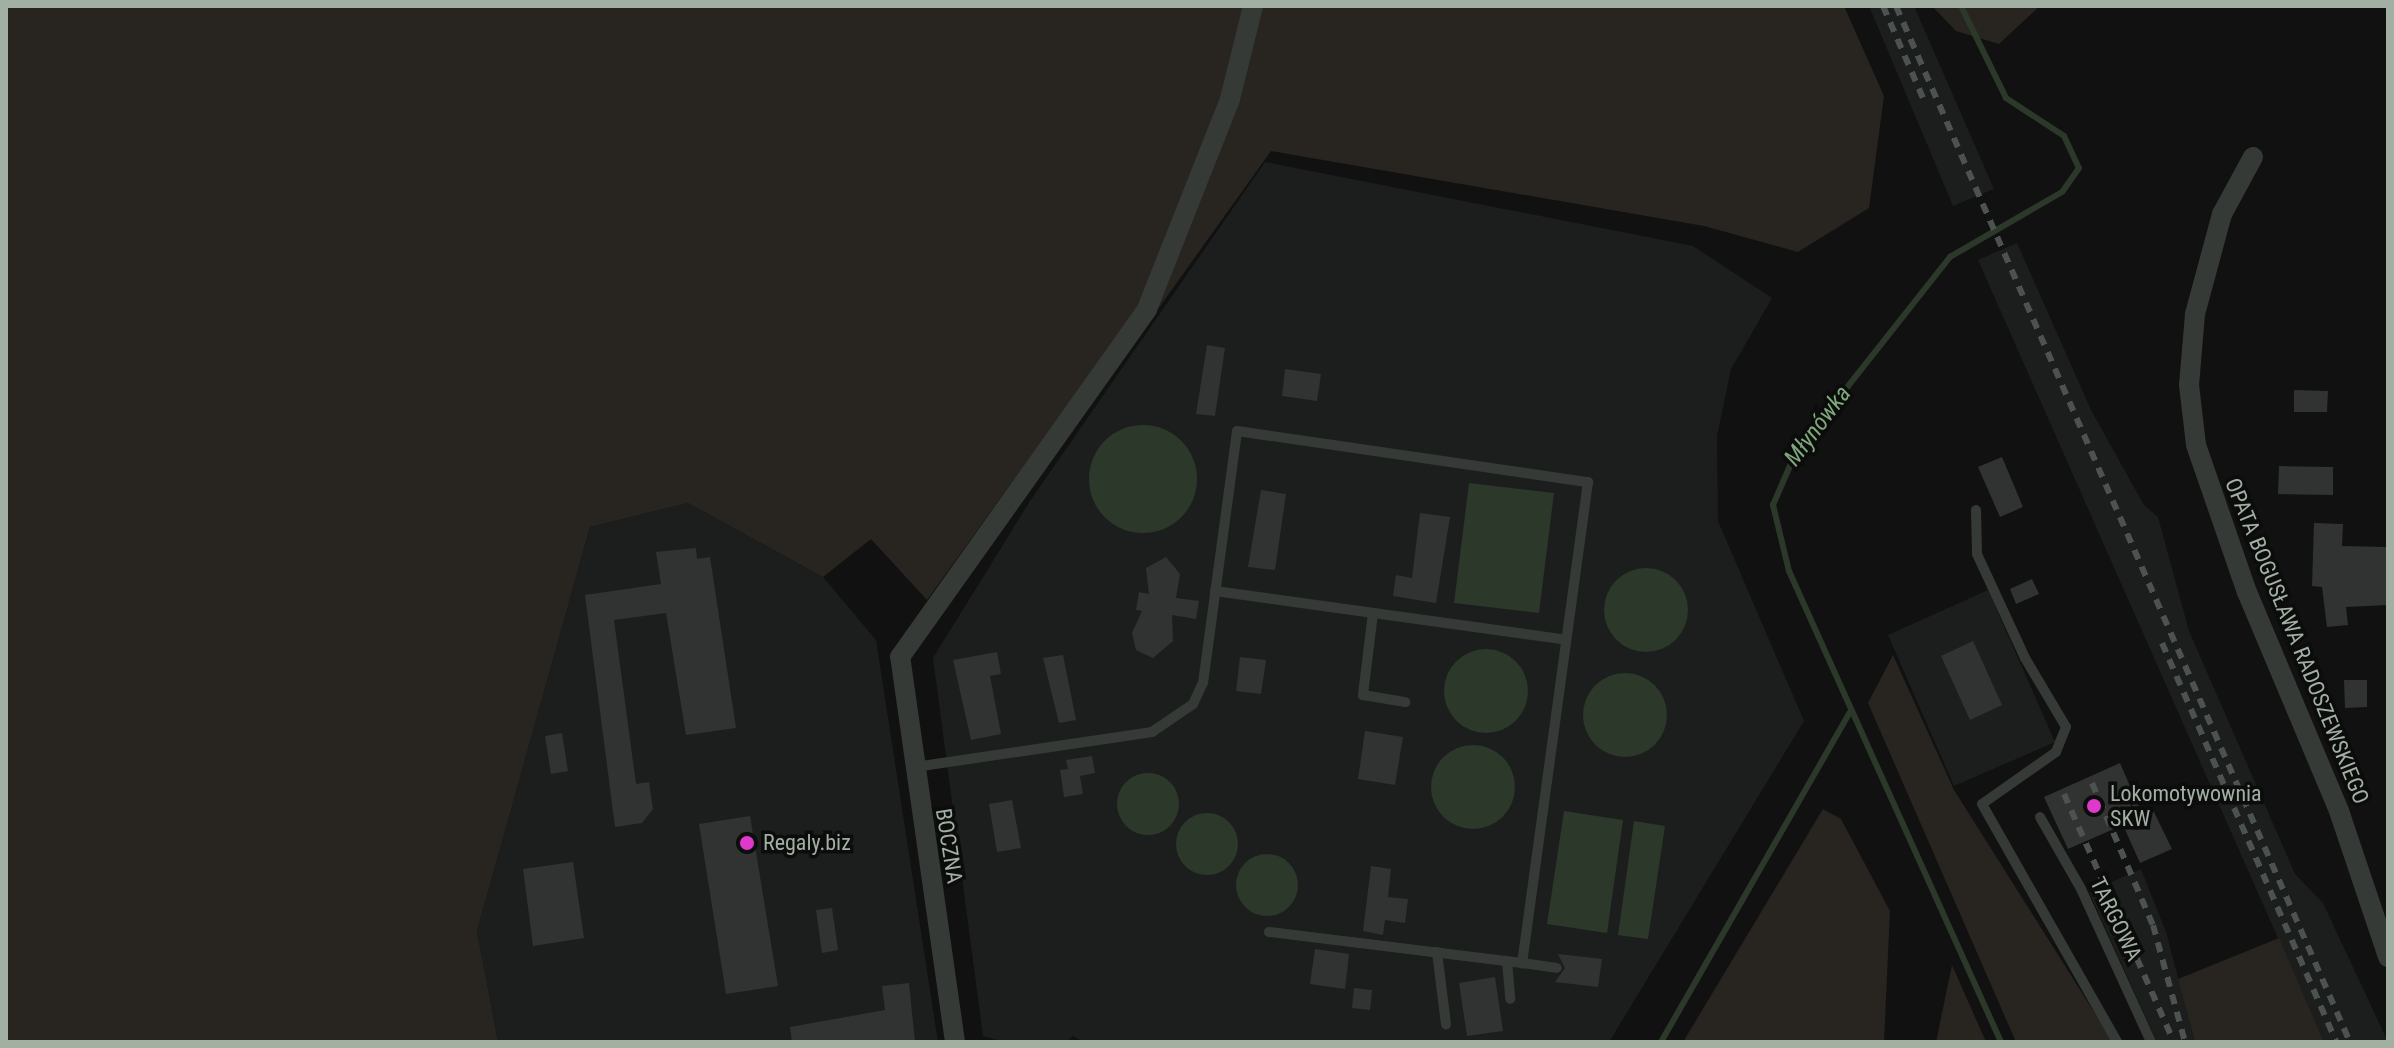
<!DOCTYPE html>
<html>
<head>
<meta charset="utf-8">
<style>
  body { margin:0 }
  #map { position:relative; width:2394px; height:1048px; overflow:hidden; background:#101110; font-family:"Roboto Condensed",sans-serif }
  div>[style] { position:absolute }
  .built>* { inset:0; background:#1c1e1d }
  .green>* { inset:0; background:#282420 }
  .water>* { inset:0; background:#2c382a }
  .round { border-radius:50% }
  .stream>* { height:6px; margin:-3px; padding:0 3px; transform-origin:3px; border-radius:3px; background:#2c382a }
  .building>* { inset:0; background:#303331 }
  .service>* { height:10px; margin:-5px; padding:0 5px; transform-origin:5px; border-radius:5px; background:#363a37 }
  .minor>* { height:20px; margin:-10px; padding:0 10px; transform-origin:10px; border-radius:10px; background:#363a37 }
  .rail>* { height:6px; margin-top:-3px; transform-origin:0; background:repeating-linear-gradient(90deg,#4c524d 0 10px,transparent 0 18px) }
  .dots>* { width:22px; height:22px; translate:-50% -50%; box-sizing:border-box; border:4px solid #0b0c0b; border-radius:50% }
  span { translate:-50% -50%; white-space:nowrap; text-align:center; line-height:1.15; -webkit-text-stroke:7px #0b0c0b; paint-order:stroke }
  .street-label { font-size:22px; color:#a2b0a4 }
  .poi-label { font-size:22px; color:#a2b0a4 }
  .left { translate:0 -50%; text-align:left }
  .water-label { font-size:24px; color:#7fa97b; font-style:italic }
  .frame { position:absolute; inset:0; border:8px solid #a2b0a4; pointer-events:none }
</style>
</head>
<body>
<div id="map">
  <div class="built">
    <div style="clip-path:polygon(1869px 6px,1914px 6px,1994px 189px,1953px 206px)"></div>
    <div style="clip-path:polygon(1265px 162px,1693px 246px,1772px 298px,1731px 369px,1717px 436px,1718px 521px,1804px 721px,1609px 1042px,1084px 1042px,1073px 1036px,1066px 1042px,1005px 1042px,983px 1036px,933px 658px,1030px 501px)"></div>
    <div style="clip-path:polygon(2017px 243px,2091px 410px,2144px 505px,2158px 517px,2189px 631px,2295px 874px,2323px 903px,2388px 1042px,2324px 1042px,1978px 260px)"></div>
    <div style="clip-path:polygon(688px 503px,823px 577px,876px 640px,938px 1042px,498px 1042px,477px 931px,590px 527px)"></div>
    <div style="clip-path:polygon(1988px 590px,2055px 742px,1954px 786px,1888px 635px)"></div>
    <div style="clip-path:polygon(2141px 869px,2166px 932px,2195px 1042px,2157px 1042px,2089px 892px)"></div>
  </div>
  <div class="green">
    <div style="clip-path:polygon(6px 6px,1844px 6px,1884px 96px,1869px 208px,1798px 252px,1704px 226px,1271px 151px,1158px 309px,1138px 307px,927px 600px,871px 539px,823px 577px,688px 503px,590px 527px,477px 931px,498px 1042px,6px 1042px)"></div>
    <div style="clip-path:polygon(1932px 6px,2040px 6px,1999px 44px,1956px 31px)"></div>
    <div style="clip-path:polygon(1893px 655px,1954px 790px,2113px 1042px,2016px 1042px,1868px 703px)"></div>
    <div style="clip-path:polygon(1823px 809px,1841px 819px,1890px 911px,1884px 1042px,1683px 1042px)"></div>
    <div style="clip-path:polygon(2279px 938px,2324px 1042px,2195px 1042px,2178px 979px)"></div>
    <div style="clip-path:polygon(1952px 965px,1986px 1042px,1936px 1042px)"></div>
  </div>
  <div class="water">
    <div class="round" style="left:1089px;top:425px;width:108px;height:108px"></div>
    <div style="clip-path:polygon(1469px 483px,1554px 493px,1539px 613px,1454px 603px)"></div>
    <div class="round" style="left:1604px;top:568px;width:84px;height:84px"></div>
    <div class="round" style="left:1444px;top:649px;width:84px;height:84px"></div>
    <div class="round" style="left:1583px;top:673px;width:84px;height:84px"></div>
    <div class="round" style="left:1431px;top:745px;width:84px;height:84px"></div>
    <div class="round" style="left:1117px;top:773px;width:62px;height:62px"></div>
    <div style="clip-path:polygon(1564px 811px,1623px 820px,1607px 933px,1547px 924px)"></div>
    <div class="round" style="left:1176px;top:813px;width:62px;height:62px"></div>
    <div style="clip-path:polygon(1634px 821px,1665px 826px,1648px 939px,1618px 935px)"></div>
    <div class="round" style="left:1236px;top:854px;width:62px;height:62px"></div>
  </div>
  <div class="stream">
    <div style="left:1961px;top:6px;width:102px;rotate:63.9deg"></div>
    <div style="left:2006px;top:98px;width:69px;rotate:33.2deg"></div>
    <div style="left:2064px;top:136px;width:35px;rotate:65deg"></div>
    <div style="left:2079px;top:168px;width:29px;rotate:125deg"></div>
    <div style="left:2062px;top:192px;width:129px;rotate:149.9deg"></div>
    <div style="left:1950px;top:257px;width:248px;rotate:128.3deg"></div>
    <div style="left:1796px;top:452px;width:58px;rotate:113.5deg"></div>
    <div style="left:1773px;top:505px;width:68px;rotate:76.4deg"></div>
    <div style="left:1789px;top:571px;width:517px;rotate:65.77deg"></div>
    <div style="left:1661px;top:1042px;width:380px;rotate:-60.2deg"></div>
  </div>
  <div class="building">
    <div style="clip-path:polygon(1207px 345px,1225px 348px,1215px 416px,1196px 414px)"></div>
    <div style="clip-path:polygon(1285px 369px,1321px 374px,1317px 401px,1282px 396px)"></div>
    <div style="clip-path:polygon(2294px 390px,2328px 391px,2327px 412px,2294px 412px)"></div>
    <div style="clip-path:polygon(2002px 457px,2023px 507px,2000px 517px,1978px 467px)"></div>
    <div style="clip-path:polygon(2279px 466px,2333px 467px,2333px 495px,2278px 494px)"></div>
    <div style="clip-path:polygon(1261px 490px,1286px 494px,1275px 570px,1248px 567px)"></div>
    <div style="clip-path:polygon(1420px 513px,1450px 517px,1436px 603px,1393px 596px,1396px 575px,1412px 578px)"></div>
    <div style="clip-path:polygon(2314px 523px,2343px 524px,2342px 546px,2388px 547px,2388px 605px,2346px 607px,2348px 625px,2327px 627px,2322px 587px,2312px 586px)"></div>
    <div style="clip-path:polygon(696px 548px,697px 559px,710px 557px,736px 728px,686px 735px,666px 613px,614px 620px,636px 784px,649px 782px,653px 809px,642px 823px,615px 827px,585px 595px,661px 584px,656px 552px)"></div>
    <div style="clip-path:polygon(1166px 557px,1180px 574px,1176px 598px,1199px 601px,1196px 619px,1172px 615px,1173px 641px,1153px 658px,1136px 650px,1132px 633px,1142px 611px,1136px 610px,1139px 592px,1149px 594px,1146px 568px)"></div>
    <div style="clip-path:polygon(2032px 579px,2039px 594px,2016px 604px,2010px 589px)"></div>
    <div style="clip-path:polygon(1973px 641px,2002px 705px,1970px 720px,1941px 656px)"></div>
    <div style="clip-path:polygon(997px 652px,1001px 674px,990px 676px,1001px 734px,971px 740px,953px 660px)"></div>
    <div style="clip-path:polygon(1063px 655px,1076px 720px,1059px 723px,1043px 658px)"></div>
    <div style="clip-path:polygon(1240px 657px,1266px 660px,1261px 694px,1236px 691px)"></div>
    <div style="clip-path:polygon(2344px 680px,2367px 680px,2367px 707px,2345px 708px)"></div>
    <div style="clip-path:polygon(1365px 731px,1403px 737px,1395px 785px,1358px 779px)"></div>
    <div style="clip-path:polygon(562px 733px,568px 771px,551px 774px,545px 736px)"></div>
    <div style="clip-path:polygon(1092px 756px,1095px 773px,1080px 776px,1083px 794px,1064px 797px,1060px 770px,1068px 769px,1066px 760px)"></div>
    <div style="clip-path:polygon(2120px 763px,2143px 816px,2154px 812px,2172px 849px,2140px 863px,2123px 825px,2068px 849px,2044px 797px)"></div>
    <div style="clip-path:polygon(1012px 800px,1021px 848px,997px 852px,989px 804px)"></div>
    <div style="clip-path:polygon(750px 816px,778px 986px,726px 994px,699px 824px)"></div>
    <div style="clip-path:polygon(573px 862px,584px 938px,533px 946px,523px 869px)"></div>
    <div style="clip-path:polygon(1371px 866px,1391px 869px,1388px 897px,1408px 899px,1405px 923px,1385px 920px,1383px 935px,1363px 931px)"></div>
    <div style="clip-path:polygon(832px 908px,838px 950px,822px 953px,816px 910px)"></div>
    <div style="clip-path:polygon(1315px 949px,1349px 954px,1345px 989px,1310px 984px)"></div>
    <div style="clip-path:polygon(1558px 954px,1602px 959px,1598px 987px,1555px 982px,1565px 968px)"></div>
    <div style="clip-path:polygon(1495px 977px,1503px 1031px,1467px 1036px,1459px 983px)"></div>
    <div style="clip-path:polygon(909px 983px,915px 1042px,792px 1042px,790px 1027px,885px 1010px,882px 986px)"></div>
    <div style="clip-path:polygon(1354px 988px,1372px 990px,1370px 1010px,1352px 1008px)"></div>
  </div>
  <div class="service">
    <div style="left:1976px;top:510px;width:44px;rotate:88.7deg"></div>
    <div style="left:1977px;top:554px;width:115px;rotate:65.2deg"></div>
    <div style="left:2025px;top:658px;width:80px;rotate:59.3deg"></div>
    <div style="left:2066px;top:727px;width:27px;rotate:112deg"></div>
    <div style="left:2056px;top:752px;width:90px;rotate:144.9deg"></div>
    <div style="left:1982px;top:804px;width:274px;rotate:60.4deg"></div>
    <div style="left:1215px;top:591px;width:354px;rotate:7.9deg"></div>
    <div style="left:1373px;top:613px;width:83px;rotate:97deg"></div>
    <div style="left:1363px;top:695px;width:43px;rotate:9.5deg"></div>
    <div style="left:915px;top:767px;width:240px;rotate:-8.4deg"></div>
    <div style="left:1152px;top:732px;width:50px;rotate:-34.3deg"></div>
    <div style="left:1193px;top:704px;width:23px;rotate:-65deg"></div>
    <div style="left:1203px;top:683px;width:254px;rotate:-82.3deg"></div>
    <div style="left:1237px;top:431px;width:355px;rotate:8.3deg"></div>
    <div style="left:1588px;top:482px;width:486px;rotate:97.8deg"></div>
    <div style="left:1522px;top:963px;width:255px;rotate:-173deg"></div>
    <div style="left:2040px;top:817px;width:83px;rotate:60.3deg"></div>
    <div style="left:2081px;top:889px;width:168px;rotate:65.4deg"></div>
    <div style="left:1437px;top:952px;width:73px;rotate:82.9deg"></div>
    <div style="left:1507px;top:961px;width:38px;rotate:85deg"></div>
    <div style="left:1522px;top:963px;width:35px;rotate:8deg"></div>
  </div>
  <div class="minor">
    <div style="left:2253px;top:157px;width:65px;rotate:118.5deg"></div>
    <div style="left:2222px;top:214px;width:104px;rotate:105.1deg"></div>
    <div style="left:2195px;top:314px;width:71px;rotate:94.8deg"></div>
    <div style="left:2189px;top:385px;width:60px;rotate:83.3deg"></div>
    <div style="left:2196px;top:445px;width:156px;rotate:70.9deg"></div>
    <div style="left:2247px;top:592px;width:238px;rotate:67.2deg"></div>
    <div style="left:2339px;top:811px;width:154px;rotate:71.4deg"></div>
    <div style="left:955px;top:1042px;width:389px;rotate:-98.1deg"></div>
    <div style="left:900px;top:657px;width:427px;rotate:-54.6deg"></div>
    <div style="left:1147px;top:309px;width:226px;rotate:-68.4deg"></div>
    <div style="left:1230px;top:99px;width:96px;rotate:-76.1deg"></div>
  </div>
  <div class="rail">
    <div style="left:1883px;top:6px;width:100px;rotate:66.5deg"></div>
    <div style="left:1896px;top:6px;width:1131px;rotate:66.34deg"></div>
    <div style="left:2162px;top:643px;width:435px;rotate:66.4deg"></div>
    <div style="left:2092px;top:783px;width:155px;rotate:66.8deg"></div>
    <div style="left:2153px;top:925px;width:121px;rotate:74.7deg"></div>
    <div style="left:2064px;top:794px;width:271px;rotate:66.1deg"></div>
  </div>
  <div class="dots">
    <div style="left:2094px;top:806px;background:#df39cb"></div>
    <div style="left:747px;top:843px;background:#df39cb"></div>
  </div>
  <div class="street-label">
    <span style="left:2297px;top:641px;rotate:68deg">OPATA BOGUSŁAWA RADOSZEWSKIEGO</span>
    <span style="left:949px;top:846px;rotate:81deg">BOCZNA</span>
    <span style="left:2116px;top:919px;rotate:64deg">TARGOWA</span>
  </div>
  <div class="poi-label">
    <span class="left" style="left:2110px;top:806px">Lokomotywownia<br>SKW</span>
    <span class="left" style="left:763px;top:843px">Regaly.biz</span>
  </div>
  <div class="water-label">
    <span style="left:1818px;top:426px;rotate:-53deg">Młynówka</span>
  </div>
  <div class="frame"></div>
</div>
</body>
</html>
